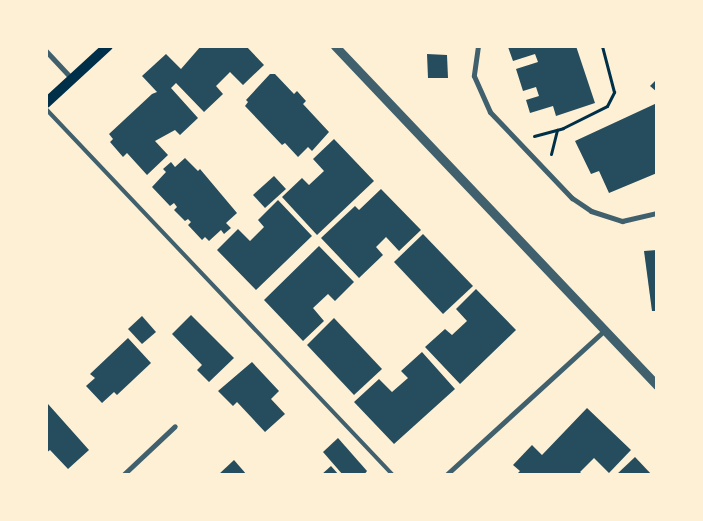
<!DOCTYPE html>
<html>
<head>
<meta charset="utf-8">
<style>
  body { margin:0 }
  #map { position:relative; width:703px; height:521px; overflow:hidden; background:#fdf0d5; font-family:"Titillium Web",sans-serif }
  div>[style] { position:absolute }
  .building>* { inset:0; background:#264d5e }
  .path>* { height:3px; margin:-1.5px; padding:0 1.5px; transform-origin:1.5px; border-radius:1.5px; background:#003049 }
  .service>* { height:4px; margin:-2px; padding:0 2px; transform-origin:2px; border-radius:2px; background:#3f606c }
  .minor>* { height:5px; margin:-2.5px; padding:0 2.5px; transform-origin:2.5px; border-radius:2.5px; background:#3f606c }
  .tertiary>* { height:9px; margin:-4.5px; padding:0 4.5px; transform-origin:4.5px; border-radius:4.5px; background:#3f606c }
  .secondary>* { height:10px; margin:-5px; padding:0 5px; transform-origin:5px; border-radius:5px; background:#003049 }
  span { translate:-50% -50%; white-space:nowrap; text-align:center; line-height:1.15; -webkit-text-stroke:5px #fdf0d5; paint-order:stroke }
  .frame { position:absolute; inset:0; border:48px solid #fdf0d5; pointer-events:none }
</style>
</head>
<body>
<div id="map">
  <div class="building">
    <div style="clip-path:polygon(201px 46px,246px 46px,264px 65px,243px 85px,230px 72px,216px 86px,223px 94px,204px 112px,176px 83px,171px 88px,198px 118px,180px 135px,175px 130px,155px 141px,168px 155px,147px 175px,127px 153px,123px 157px,110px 142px,113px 139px,109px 134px,152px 94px,157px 92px,142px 76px,166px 54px,181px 69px)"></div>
    <div style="clip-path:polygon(576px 46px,595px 103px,556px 116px,553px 106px,530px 113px,526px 100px,539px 96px,536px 87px,523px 91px,516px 69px,538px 62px,535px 54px,513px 61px,508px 47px)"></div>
    <div style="clip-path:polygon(427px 54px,447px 55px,448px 78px,428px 78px)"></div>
    <div style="clip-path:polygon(270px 74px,275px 74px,294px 94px,297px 91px,306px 101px,303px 104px,329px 132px,312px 151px,308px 147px,298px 157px,285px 143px,282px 145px,245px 106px,248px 102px,246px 100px)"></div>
    <div style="clip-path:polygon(657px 79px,657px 92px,650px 86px)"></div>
    <div style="clip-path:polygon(657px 103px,657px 173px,609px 193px,599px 171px,591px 174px,575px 141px)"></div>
    <div style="clip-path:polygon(334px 139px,374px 181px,317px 235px,282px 197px,302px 178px,309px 185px,324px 171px,313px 159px)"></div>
    <div style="clip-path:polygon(185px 158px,198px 171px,200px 169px,237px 213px,226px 223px,231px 228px,224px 234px,221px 230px,209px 241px,205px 237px,202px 240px,188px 225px,191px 222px,188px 219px,185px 221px,174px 210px,177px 207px,174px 203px,170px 206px,152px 187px,166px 172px,163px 169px,171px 162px,175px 167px)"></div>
    <div style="clip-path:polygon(274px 176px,286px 189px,265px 208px,253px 195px)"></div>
    <div style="clip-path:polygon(381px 189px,421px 230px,399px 251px,386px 237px,376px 247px,383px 255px,359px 278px,321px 238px,355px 206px,359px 210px)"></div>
    <div style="clip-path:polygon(278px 200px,312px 236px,256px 290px,217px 250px,238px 229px,250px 241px,264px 227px,258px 220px)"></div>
    <div style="clip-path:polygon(423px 234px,473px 286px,443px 314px,394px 262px)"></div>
    <div style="clip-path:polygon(319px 246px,354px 282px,335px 301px,328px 294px,313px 308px,324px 321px,303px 341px,264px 300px)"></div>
    <div style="clip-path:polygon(657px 250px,657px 311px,652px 311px,644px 251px)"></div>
    <div style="clip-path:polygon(476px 289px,516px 330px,460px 384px,425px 347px,445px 329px,452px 335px,467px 321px,456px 309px)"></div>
    <div style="clip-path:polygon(191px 315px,234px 358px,209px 382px,197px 370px,202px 365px,172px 334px)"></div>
    <div style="clip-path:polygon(142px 316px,156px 332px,142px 344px,128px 329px)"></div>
    <div style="clip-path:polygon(334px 318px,382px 369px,354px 395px,307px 345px)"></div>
    <div style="clip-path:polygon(128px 338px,151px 363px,117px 395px,114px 392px,102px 403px,86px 386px,95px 378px,90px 374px)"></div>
    <div style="clip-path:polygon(422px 352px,455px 389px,394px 444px,354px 402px,379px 379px,392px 392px,408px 378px,401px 371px)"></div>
    <div style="clip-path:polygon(252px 362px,279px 391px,271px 399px,285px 414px,265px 432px,237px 402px,233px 406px,218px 391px)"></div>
    <div style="clip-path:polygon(48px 404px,89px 450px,68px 469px,50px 450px,46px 453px)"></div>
    <div style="clip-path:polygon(587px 408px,631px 450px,609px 473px,594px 458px,580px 472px,583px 475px,516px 475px,520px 471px,513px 465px,532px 445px,542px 455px)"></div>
    <div style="clip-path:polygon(338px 438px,367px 471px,364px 475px,343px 475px,323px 452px)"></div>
    <div style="clip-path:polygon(635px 457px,652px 475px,616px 475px)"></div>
    <div style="clip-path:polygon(234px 460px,247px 475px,218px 475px)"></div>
    <div style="clip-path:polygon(331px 466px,339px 475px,321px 475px)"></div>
  </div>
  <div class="path">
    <div style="left:534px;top:136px;width:30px;rotate:-15deg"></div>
    <div style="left:563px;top:128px;width:49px;rotate:-26.6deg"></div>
    <div style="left:607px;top:106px;width:16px;rotate:-63deg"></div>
    <div style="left:614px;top:92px;width:48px;rotate:-104.6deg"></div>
    <div style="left:551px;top:154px;width:25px;rotate:-76deg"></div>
  </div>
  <div class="service">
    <div style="left:46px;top:109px;width:504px;rotate:46.53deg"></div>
  </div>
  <div class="minor">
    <div style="left:478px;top:46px;width:30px;rotate:98deg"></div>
    <div style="left:474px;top:76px;width:39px;rotate:66deg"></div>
    <div style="left:490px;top:112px;width:119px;rotate:46.4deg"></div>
    <div style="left:572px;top:198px;width:23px;rotate:34deg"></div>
    <div style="left:591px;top:211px;width:33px;rotate:18deg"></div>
    <div style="left:622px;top:221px;width:36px;rotate:-13deg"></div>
    <div style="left:46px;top:51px;width:38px;rotate:47deg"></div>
    <div style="left:123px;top:475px;width:71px;rotate:-43.3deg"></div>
    <div style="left:446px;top:475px;width:215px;rotate:-42.4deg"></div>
  </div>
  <div class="tertiary">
    <div style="left:335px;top:46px;width:468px;rotate:46.5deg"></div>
  </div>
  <div class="secondary">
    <div style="left:46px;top:103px;width:84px;rotate:-42.6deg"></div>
  </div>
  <div class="frame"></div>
</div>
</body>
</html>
